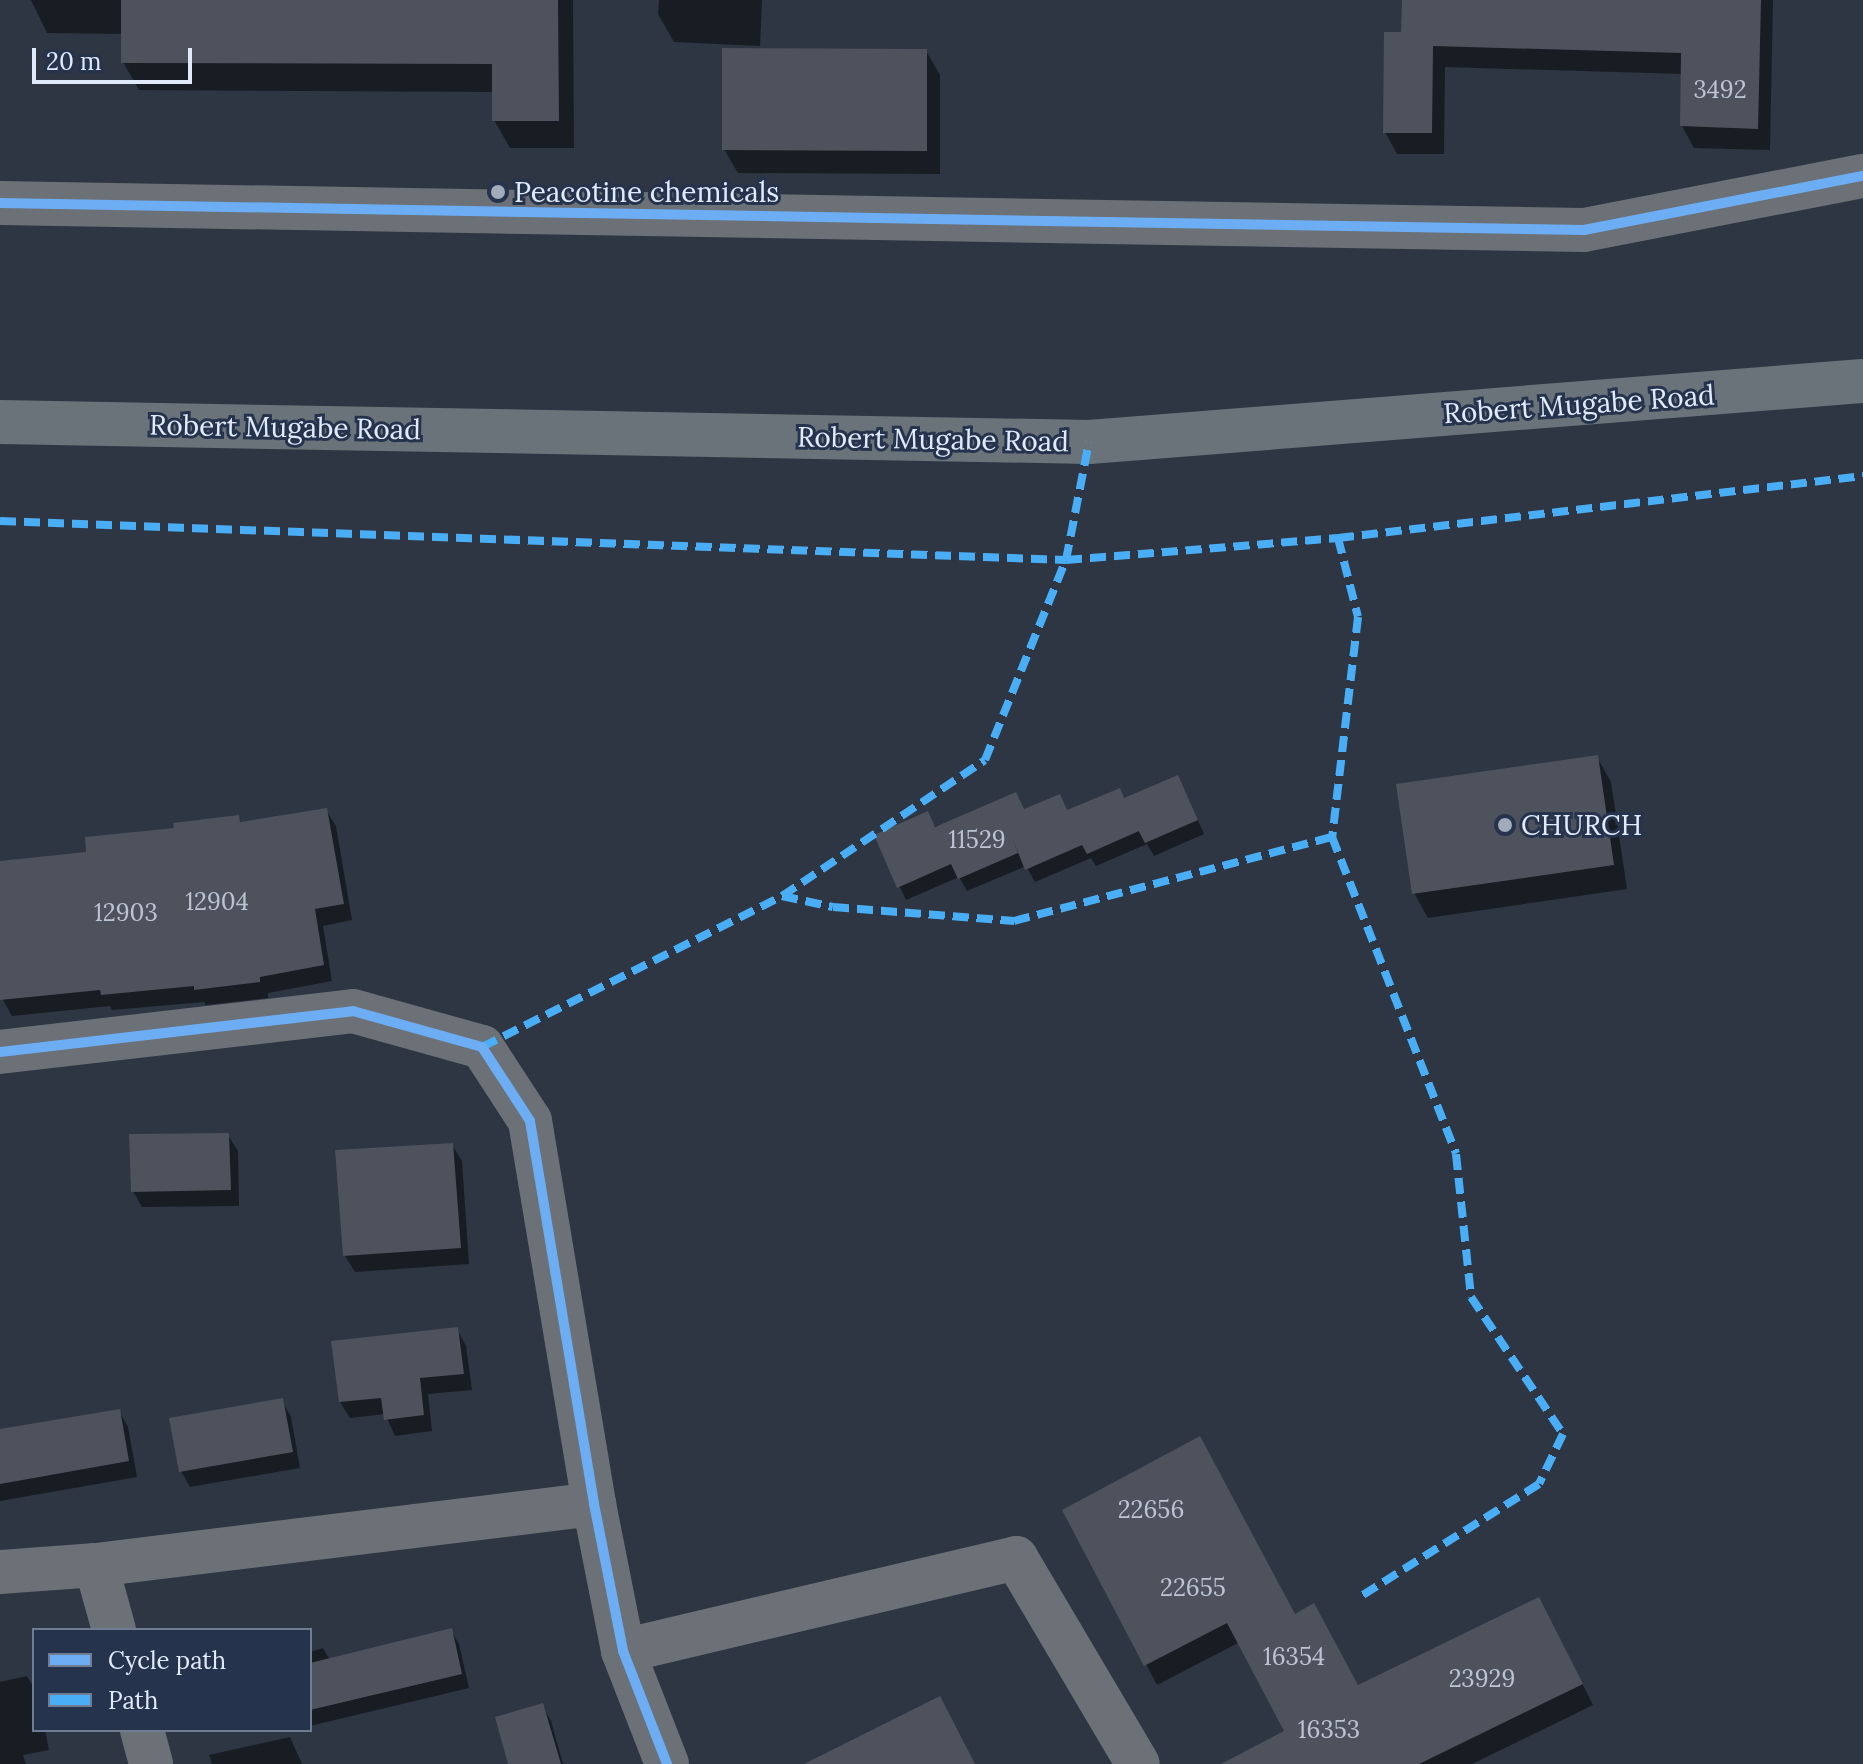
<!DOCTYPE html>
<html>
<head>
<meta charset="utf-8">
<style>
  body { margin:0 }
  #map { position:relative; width:1863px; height:1764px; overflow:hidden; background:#2e3643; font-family:Lora,serif }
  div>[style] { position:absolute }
  .shadow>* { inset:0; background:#0007 }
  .building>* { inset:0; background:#4d525d }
  .minor>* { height:44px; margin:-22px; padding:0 22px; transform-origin:22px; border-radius:22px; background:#6b7176 }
  .major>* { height:44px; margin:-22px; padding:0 22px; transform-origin:22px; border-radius:22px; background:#6a727a }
  .quiet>* { height:8px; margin-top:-4px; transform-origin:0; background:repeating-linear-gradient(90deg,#49aef6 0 16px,transparent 0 24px) }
  .cycleway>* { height:10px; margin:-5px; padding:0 5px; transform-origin:5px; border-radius:5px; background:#6dadf4 }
  .dots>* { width:22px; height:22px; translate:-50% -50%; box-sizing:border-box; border:4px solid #25334c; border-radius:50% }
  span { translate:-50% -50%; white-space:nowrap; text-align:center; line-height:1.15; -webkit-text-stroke:6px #25334c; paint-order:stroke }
  .number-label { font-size:24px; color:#bbc4d3 }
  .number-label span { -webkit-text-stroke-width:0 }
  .poi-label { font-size:28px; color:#e0eafa }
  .left { translate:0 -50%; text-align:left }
  .street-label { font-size:28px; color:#e0eafa }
  .legend { position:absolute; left:32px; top:1628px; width:280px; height:104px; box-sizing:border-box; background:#25334c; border:2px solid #707c92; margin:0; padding:10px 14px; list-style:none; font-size:24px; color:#e0eafa }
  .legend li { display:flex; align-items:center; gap:16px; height:40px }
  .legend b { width:40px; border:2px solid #707c92 }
  .scale { position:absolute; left:32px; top:48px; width:160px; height:36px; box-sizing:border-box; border:4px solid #e0eafa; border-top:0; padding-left:10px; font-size:24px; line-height:28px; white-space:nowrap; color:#e0eafa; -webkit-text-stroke:6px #25334c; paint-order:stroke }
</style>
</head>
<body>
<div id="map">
  <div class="shadow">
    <div style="clip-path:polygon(31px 0,573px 0,574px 148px,510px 148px,494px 120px,494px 92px,139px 90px,123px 62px,123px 34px,47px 33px)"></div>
    <div style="clip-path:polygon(659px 0,762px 0,760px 46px,674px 42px,658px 14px)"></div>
    <div style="clip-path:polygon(1404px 0,1773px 0,1770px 150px,1694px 148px,1682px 126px,1683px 74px,1445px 67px,1444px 154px,1397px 154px,1385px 132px,1403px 34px)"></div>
    <div style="clip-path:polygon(926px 51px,940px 75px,940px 174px,738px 173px,724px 149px)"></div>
    <div style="clip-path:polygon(1597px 757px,1611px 782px,1627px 889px,1428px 918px,1414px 893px)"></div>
    <div style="clip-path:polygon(1185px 791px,1204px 834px,1154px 856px,1147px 844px,1096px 866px,1091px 858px,1035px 882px,1026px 866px,967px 891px,959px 877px,906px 900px,876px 836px,1025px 811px,1068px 812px)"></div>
    <div style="clip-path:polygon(326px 810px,336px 826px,352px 920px,323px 926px,332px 981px,268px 993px,268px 998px,206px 1005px,204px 1002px,112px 1010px,110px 1006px,12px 1016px,3px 1000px,0 976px,0 863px,88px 853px,238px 817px,242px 824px)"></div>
    <div style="clip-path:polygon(228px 1135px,238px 1151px,239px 1206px,142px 1207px,133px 1191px)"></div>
    <div style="clip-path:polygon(452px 1145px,462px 1161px,469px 1264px,355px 1272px,345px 1256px)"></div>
    <div style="clip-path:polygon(457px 1329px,466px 1346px,472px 1390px,428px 1394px,432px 1431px,395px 1436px,385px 1414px,350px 1418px,340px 1402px)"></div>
    <div style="clip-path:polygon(282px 1401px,291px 1417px,300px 1468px,190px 1487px,181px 1471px)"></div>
    <div style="clip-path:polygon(119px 1411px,128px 1427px,137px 1477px,0 1501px,0 1431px)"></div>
    <div style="clip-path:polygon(1065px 1511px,1295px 1616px,1358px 1687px,1550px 1620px,1593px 1705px,1472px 1764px,1226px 1764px,1287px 1732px,1240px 1642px,1157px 1685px)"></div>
    <div style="clip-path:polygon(451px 1630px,459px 1644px,469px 1688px,310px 1726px,310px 1652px,323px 1648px,330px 1660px)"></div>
    <div style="clip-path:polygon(27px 1676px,34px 1688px,34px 1730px,45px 1730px,49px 1750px,23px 1755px,26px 1764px,0 1764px,0 1682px)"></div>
    <div style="clip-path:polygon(542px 1706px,551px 1721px,563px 1764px,510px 1764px)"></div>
    <div style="clip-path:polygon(290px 1737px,302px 1764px,212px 1764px,209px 1755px)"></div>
  </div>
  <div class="building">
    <div style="clip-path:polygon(121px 0,558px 0,559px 121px,492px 121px,492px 64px,121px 63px)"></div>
    <div style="clip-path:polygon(1402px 0,1761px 0,1758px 129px,1680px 126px,1681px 53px,1433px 46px,1432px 133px,1383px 133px,1384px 32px,1401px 32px)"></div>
    <div style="clip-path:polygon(722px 48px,927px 49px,927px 151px,722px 150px)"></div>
    <div style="clip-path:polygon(1598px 755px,1614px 865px,1412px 894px,1396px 784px)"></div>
    <div style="clip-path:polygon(1178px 775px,1198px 820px,1145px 843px,1137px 828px,1139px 831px,1087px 854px,1082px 845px,1025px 870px,1012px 837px,1018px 853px,958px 879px,951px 864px,897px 888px,874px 835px,928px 811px,935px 827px,1016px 792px,1024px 809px,1060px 794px,1067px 810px,1120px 788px,1124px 798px)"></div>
    <div style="clip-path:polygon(327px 808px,344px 904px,315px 909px,324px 965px,260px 977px,260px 982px,194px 990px,194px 986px,101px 995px,100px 990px,0 1000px,0 861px,86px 852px,85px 837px,174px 828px,173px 823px,239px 815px,240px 822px)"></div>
    <div style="clip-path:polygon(229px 1133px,231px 1190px,131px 1192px,129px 1134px)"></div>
    <div style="clip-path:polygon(453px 1143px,461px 1248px,343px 1256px,335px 1150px)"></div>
    <div style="clip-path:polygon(458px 1327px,464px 1374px,420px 1378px,424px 1415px,384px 1420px,381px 1398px,339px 1402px,331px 1341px)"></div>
    <div style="clip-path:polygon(283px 1398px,293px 1452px,179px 1472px,169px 1418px)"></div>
    <div style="clip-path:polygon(120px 1409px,129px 1461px,0 1484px,0 1429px)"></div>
    <div style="clip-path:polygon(1200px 1436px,1295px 1614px,1314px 1603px,1358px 1685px,1539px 1597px,1583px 1684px,1419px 1764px,1221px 1764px,1284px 1731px,1227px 1623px,1144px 1666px,1062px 1510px)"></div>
    <div style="clip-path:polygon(452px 1628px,462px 1674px,310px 1710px,310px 1663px)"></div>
    <div style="clip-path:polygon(940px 1696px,975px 1764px,804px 1764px)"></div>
    <div style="clip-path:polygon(543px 1703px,561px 1764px,508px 1764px,495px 1717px)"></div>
  </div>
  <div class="minor">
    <div style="left:0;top:203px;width:1584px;rotate:0.98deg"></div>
    <div style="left:1584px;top:230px;width:284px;rotate:-11deg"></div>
    <div style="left:0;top:1052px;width:355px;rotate:-6.6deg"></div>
    <div style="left:353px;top:1011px;width:134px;rotate:15.6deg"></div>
    <div style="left:482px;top:1047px;width:88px;rotate:57deg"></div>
    <div style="left:530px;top:1121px;width:388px;rotate:80.5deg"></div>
    <div style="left:594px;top:1504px;width:150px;rotate:78.8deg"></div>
    <div style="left:623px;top:1651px;width:121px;rotate:68.7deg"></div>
    <div style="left:96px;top:1565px;width:67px;rotate:74.5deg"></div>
    <div style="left:0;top:1572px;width:96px;rotate:-4.2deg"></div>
    <div style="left:96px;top:1565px;width:502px;rotate:-6.98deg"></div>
    <div style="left:623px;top:1651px;width:404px;rotate:-13.3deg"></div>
    <div style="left:1016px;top:1558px;width:239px;rotate:59.4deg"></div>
    <div style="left:142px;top:1730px;width:35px;rotate:75deg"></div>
  </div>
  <div class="major">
    <div style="left:0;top:422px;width:1089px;rotate:1.05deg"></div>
    <div style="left:1089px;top:442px;width:776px;rotate:-4.51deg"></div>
  </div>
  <div class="quiet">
    <div style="left:0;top:521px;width:1067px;rotate:2.1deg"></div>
    <div style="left:1066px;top:560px;width:273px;rotate:-4.6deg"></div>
    <div style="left:1338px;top:538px;width:529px;rotate:-6.74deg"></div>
    <div style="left:1338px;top:538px;width:81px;rotate:75.8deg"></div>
    <div style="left:1358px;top:617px;width:222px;rotate:96.7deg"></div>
    <div style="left:1332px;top:837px;width:340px;rotate:68.6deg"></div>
    <div style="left:1456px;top:1154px;width:144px;rotate:84deg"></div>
    <div style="left:1471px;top:1297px;width:165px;rotate:56.1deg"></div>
    <div style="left:1563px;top:1434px;width:55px;rotate:115.6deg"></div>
    <div style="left:1539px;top:1484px;width:214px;rotate:147.8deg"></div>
    <div style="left:782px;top:896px;width:52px;rotate:12.2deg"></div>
    <div style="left:833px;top:907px;width:182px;rotate:4.4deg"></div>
    <div style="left:1014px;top:921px;width:329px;rotate:-14.8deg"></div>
    <div style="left:482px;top:1047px;width:336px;rotate:-26.7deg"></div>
    <div style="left:782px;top:896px;width:244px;rotate:-33.8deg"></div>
    <div style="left:985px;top:760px;width:216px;rotate:-68deg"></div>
    <div style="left:1066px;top:560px;width:120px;rotate:-79deg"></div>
  </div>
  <div class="cycleway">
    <div style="left:0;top:203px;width:1584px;rotate:0.98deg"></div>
    <div style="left:1584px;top:230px;width:284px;rotate:-11deg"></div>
    <div style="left:0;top:1052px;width:355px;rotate:-6.6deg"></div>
    <div style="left:353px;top:1011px;width:134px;rotate:15.6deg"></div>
    <div style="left:482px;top:1047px;width:88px;rotate:57deg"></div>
    <div style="left:530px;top:1121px;width:388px;rotate:80.5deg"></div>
    <div style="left:594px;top:1504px;width:150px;rotate:78.8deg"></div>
    <div style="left:623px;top:1651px;width:121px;rotate:68.7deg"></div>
  </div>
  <div class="dots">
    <div style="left:498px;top:192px;background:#a2abba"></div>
    <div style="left:1505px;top:825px;background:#a2abba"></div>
  </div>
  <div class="number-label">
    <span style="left:1720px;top:90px">3492</span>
    <span style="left:977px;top:840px">11529</span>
    <span style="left:217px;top:902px">12904</span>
    <span style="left:126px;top:913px">12903</span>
    <span style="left:1151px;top:1510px">22656</span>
    <span style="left:1193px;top:1588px">22655</span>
    <span style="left:1294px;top:1657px">16354</span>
    <span style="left:1482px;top:1679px">23929</span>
    <span style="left:1329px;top:1730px">16353</span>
  </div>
  <div class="poi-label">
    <span class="left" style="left:514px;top:192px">Peacotine chemicals</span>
    <span class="left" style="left:1521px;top:825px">CHURCH</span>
  </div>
  <div class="street-label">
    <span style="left:1579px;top:404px;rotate:-4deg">Robert Mugabe Road</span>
    <span style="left:285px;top:427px;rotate:1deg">Robert Mugabe Road</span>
    <span style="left:933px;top:439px;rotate:1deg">Robert Mugabe Road</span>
  </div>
  <ul class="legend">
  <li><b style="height:10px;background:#6dadf4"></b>Cycle path</li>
  <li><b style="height:10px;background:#49aef6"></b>Path</li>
  </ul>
  <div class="scale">20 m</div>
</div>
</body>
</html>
